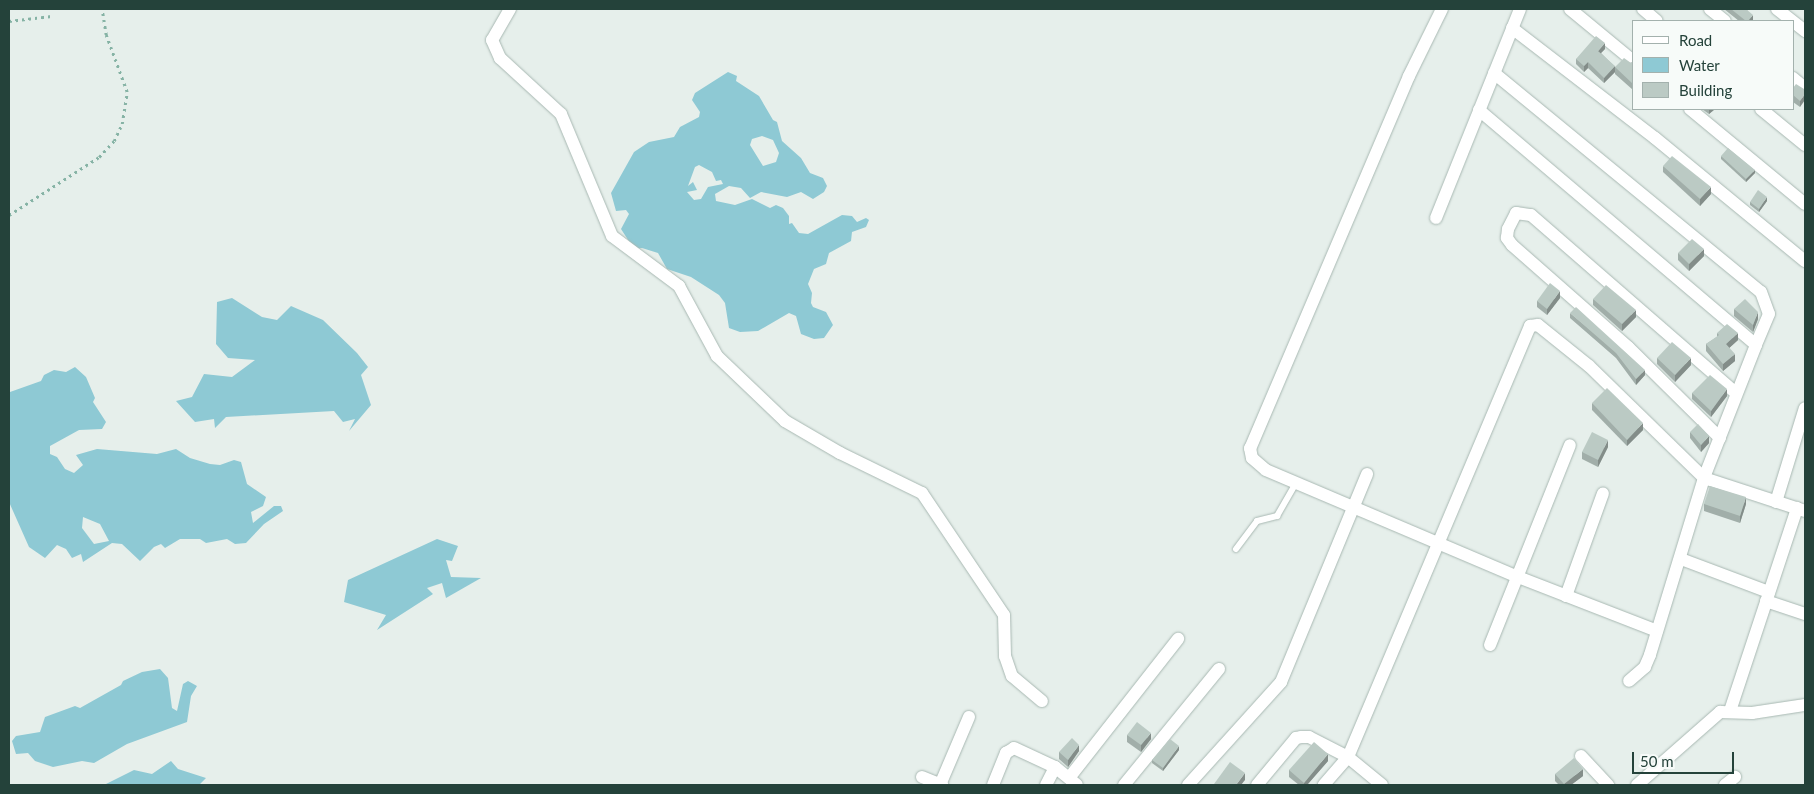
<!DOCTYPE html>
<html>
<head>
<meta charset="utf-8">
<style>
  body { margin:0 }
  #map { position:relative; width:1814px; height:794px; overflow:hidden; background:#e6efeb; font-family:Lato,sans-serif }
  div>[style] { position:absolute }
  .water>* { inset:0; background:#8ec9d4 }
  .path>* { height:2.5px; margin-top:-1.25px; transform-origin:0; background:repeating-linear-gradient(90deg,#86b3a5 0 2.5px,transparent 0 6.5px) }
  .roads { filter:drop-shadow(0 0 1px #a8b8b2) drop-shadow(0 0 1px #a8b8b2) }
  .lane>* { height:6px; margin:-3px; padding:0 3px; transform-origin:3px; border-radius:3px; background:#fff }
  .street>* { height:12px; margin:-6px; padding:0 6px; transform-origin:6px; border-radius:6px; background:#fff }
  .wall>* { inset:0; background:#a1aea9 }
  .shaded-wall>* { inset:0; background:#838d89 }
  .building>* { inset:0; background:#bbcac4 }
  span { translate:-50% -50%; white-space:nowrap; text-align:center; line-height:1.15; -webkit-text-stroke:4px #f7fbf9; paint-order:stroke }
  .frame { position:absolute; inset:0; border:10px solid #24423a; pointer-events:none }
  .legend { position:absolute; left:1632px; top:20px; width:162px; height:90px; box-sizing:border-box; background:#f7fbf9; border:1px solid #a3b1ad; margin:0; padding:6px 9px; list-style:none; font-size:15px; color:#24423a }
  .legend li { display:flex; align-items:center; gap:10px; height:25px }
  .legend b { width:25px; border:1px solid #a3b1ad }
  .scale { position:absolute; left:1632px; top:752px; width:102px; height:22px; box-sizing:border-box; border:2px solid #24423a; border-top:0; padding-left:6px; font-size:15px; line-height:18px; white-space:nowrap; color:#24423a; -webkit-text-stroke:4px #f7fbf9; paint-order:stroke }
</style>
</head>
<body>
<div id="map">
  <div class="water">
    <div style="clip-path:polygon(evenodd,728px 72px,737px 76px,736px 81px,759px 96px,773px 120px,777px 122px,782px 141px,801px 158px,810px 173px,823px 178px,827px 186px,824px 192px,813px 199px,801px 192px,787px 197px,761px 192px,750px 198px,741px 188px,729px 186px,715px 194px,716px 201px,735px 205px,752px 199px,770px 208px,776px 205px,783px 208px,789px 216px,789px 224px,792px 223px,799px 233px,808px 234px,842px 215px,852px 216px,857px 222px,866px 218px,869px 220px,866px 227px,852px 232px,851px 241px,829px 253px,826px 264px,814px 269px,808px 284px,812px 293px,811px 303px,813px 307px,826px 312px,833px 325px,824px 338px,814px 339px,801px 334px,796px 316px,789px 313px,758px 331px,740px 332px,729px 328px,725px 303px,719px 295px,691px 277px,667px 269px,658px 253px,642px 248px,634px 249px,621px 229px,629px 214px,626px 210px,616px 211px,611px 193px,634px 152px,649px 142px,674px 137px,680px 127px,699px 117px,700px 112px,692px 100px,695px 93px,728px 72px,762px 136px,773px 140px,779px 153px,776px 162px,763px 166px,750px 145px,752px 139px,762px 136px,728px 72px,699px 165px,712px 172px,716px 181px,721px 180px,723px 184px,708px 187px,701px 199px,694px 200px,687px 192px,697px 190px,693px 182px,688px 186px,695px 167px,699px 165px)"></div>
    <div style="clip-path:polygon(232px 298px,262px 317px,277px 320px,291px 306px,323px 320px,357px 353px,368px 367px,361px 375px,371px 405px,349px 431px,355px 419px,343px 422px,334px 411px,226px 417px,215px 428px,214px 419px,195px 422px,176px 401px,192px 397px,204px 374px,232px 377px,255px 360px,228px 358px,216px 344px,217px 302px)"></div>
    <div style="clip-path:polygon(evenodd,75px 367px,86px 377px,95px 398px,93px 402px,106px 422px,102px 429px,79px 430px,50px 446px,50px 454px,57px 457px,65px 469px,74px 473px,83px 465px,76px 455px,97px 449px,157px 454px,176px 449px,190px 458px,210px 464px,220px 465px,234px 460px,241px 462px,247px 484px,266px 497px,263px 506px,251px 512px,253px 523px,274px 506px,281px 506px,283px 511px,264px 524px,246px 543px,235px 544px,227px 539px,206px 543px,200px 539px,180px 539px,165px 548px,161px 544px,154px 547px,140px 561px,122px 544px,112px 543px,83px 562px,81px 554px,72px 558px,66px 549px,57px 545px,45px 558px,29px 547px,9px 502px,9px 396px,10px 392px,41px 381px,44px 375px,54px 370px,66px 372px,75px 367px,83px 517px,100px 524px,109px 541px,94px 544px,82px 528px,83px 517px)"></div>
    <div style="clip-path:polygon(437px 539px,458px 546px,452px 561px,446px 560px,451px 577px,481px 578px,446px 598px,442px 583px,427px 588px,433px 594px,377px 630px,386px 615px,344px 602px,348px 580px)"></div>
    <div style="clip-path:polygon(160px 669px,168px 678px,172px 708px,177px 711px,183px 684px,188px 681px,197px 686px,191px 696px,187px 722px,127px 744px,94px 763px,82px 761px,53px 767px,35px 761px,28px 753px,16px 754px,12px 741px,16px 736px,40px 732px,45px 717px,75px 706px,80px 708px,121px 685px,123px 681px,142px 672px)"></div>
    <div style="clip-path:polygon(171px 761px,178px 769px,206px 778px,199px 785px,104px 785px,134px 770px,152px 774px)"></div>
  </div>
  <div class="path">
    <div style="left:9px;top:21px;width:43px;rotate:-6.6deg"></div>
    <div style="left:9px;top:215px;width:107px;rotate:-32.8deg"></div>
    <div style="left:99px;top:157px;width:22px;rotate:-47deg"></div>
    <div style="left:114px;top:141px;width:19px;rotate:-65deg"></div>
    <div style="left:122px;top:124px;width:32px;rotate:-81deg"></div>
    <div style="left:127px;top:92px;width:61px;rotate:-110.2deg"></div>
    <div style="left:106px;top:35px;width:26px;rotate:-99deg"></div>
  </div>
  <div class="roads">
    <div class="lane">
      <div style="left:1236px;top:549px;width:35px;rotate:-53deg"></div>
      <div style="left:1257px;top:521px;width:21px;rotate:-14deg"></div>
      <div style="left:1277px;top:516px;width:38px;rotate:-60deg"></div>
    </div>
    <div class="street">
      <div style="left:510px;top:9px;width:36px;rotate:120deg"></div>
      <div style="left:492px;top:40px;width:20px;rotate:66deg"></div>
      <div style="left:500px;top:58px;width:83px;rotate:42.6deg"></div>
      <div style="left:561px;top:114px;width:132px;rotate:67.3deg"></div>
      <div style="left:612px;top:236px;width:84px;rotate:36.7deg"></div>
      <div style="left:679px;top:286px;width:80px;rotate:61.5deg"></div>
      <div style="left:717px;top:356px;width:94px;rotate:43.7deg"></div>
      <div style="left:785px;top:421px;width:64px;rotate:30.2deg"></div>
      <div style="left:840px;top:453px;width:91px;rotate:26deg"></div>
      <div style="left:922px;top:493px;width:147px;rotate:56.1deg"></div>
      <div style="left:1004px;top:615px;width:41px;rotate:88.6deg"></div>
      <div style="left:1005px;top:656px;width:21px;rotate:71deg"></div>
      <div style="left:1012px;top:676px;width:39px;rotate:40deg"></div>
      <div style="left:1442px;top:9px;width:75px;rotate:116.2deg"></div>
      <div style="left:1409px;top:76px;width:405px;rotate:113.1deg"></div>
      <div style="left:1250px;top:448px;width:10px;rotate:79deg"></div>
      <div style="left:1252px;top:458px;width:18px;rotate:41deg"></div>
      <div style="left:1266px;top:470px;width:274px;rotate:23deg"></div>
      <div style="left:1518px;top:577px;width:149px;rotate:21.2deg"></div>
      <div style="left:1570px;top:9px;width:82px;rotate:39.5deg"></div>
      <div style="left:1643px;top:9px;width:18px;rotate:41deg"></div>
      <div style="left:1710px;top:9px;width:19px;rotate:39deg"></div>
      <div style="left:1777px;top:9px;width:36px;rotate:38deg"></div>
      <div style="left:1512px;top:28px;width:180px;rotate:37.6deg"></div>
      <div style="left:1655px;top:138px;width:194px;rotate:39.4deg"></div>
      <div style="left:1494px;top:73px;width:345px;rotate:39.4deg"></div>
      <div style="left:1761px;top:292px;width:23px;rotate:70deg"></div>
      <div style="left:1769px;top:314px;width:34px;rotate:113deg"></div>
      <div style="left:1793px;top:78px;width:16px;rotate:40deg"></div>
      <div style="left:1690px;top:109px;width:149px;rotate:39.6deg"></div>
      <div style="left:1761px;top:109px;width:57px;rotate:39.3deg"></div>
      <div style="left:1479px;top:110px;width:363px;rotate:40.3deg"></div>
      <div style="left:1756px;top:345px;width:143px;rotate:111.4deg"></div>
      <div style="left:1704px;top:478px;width:185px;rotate:107deg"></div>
      <div style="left:1650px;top:655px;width:13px;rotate:113deg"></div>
      <div style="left:1645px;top:667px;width:21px;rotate:139deg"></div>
      <div style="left:1436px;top:218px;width:225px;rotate:-68.1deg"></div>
      <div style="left:1720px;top:438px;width:129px;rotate:-135.3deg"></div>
      <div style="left:1628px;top:347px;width:154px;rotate:-138.7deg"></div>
      <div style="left:1512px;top:245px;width:9px;rotate:-126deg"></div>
      <div style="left:1507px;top:238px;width:9px;rotate:-84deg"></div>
      <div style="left:1508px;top:229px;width:18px;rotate:-63deg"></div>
      <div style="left:1516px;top:213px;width:15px;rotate:8deg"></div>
      <div style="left:1531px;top:215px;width:271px;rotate:41deg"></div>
      <div style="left:1776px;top:502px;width:98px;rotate:-72.9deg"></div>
      <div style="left:1681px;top:559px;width:94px;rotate:20.6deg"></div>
      <div style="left:1566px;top:596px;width:109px;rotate:-70.2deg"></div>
      <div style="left:1766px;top:601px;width:41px;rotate:18.4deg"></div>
      <div style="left:1490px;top:645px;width:215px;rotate:-68.2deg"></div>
      <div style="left:1730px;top:711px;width:214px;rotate:-71.7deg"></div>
      <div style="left:1581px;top:756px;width:40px;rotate:47deg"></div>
      <div style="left:922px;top:777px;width:22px;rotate:22deg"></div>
      <div style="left:1069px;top:778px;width:177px;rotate:-51.9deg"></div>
      <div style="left:940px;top:785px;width:74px;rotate:-66.9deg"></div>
      <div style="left:993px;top:785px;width:35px;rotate:-68deg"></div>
      <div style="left:1006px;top:753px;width:9px;rotate:-32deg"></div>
      <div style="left:1014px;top:748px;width:45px;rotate:24.9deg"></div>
      <div style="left:1055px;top:767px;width:28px;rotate:39deg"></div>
      <div style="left:1046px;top:785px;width:20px;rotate:-63deg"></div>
      <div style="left:1124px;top:785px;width:150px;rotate:-50.7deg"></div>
      <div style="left:1188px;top:785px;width:139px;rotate:-47.9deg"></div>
      <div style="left:1281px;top:682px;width:225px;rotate:-67.5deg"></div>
      <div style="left:1257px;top:785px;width:61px;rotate:-50.3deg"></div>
      <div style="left:1296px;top:738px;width:5px;rotate:-11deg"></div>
      <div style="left:1301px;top:737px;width:8px"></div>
      <div style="left:1309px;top:737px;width:44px;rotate:27.1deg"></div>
      <div style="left:1348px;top:757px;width:37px;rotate:131deg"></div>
      <div style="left:1382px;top:785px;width:44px;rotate:-140.5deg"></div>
      <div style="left:1348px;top:757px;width:468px;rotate:-67.1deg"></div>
      <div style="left:1530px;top:326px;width:8px;rotate:-7deg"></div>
      <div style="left:1538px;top:325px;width:65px;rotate:38.8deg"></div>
      <div style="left:1589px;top:366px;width:161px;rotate:44.2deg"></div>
      <div style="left:1704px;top:478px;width:106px;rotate:18.1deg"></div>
      <div style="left:1637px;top:785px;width:111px;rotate:-41.3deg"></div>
      <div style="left:1720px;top:712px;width:32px;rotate:2deg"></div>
      <div style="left:1752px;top:713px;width:54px;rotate:-8.6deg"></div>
      <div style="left:1725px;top:785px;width:13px;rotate:-39deg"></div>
    </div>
  </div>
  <div class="wall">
    <div style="clip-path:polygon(1724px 9px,1748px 9px,1747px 10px,1753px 21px,1739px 21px)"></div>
    <div style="clip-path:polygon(1605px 49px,1601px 53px,1615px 67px,1633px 62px,1633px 90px,1615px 74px,1615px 72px,1604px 83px,1588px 68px,1584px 72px,1576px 64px,1576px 59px)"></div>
    <div style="clip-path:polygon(1793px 88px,1804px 89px,1800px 107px,1793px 102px)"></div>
    <div style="clip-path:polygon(1702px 109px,1715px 109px,1709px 114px)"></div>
    <div style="clip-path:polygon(1721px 156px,1755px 173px,1746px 182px,1721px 159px)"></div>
    <div style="clip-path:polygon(1663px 166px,1711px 194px,1700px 206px,1663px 172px)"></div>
    <div style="clip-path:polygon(1767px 201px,1759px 212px,1750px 205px,1750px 202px)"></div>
    <div style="clip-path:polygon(1678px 253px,1704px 256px,1689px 271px,1678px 260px)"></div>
    <div style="clip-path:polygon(1560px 298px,1547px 315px,1537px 307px,1537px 301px)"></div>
    <div style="clip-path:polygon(1593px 299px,1636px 317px,1622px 331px,1593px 305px)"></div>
    <div style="clip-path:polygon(1734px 309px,1758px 319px,1753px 332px,1734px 316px)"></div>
    <div style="clip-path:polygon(1570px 313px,1645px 375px,1636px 385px,1616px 358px,1570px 318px)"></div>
    <div style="clip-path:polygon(1717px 333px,1738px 340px,1729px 348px,1735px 361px,1723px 371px,1706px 351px,1706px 344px,1717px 337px)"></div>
    <div style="clip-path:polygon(1657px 358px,1691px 365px,1675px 382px,1657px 364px)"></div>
    <div style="clip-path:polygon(1692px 393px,1727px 396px,1711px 417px,1692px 399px)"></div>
    <div style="clip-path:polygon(1592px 403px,1643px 430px,1627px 446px,1592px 410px)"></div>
    <div style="clip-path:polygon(1690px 432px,1709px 443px,1701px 452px,1690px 438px)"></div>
    <div style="clip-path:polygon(1608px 447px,1598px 467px,1582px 459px,1582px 452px)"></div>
    <div style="clip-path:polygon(1704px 504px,1746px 504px,1740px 523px,1704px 511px)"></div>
    <div style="clip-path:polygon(1127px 735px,1151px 739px,1141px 752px,1127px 742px)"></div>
    <div style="clip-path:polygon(1179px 750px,1163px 771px,1152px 763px,1152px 760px)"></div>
    <div style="clip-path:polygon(1079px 751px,1068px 767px,1059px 759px,1059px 752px)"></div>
    <div style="clip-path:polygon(1328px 761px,1307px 785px,1299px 785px,1289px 777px,1289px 770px)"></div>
    <div style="clip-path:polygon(1555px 774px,1583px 776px,1571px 785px,1559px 785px,1555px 781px)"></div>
  </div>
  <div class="shaded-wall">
    <div style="clip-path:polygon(1753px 15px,1753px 21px,1748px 21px)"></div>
    <div style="clip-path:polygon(1605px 43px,1605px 49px,1598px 56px,1598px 51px)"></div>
    <div style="clip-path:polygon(1588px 62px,1588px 68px,1584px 72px,1584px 66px)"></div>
    <div style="clip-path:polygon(1615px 66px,1615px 72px,1604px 83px,1604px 78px)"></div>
    <div style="clip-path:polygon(1805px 94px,1805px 100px,1800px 107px,1800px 101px)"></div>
    <div style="clip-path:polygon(1709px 109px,1715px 109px,1709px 114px)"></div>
    <div style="clip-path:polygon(1755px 170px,1755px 173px,1746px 182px,1746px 179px)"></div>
    <div style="clip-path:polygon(1711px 187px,1711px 194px,1700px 206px,1700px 199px)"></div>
    <div style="clip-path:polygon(1767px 197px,1767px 201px,1759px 212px,1759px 209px)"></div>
    <div style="clip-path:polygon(1704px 249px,1704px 256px,1689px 271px,1689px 264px)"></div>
    <div style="clip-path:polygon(1560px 291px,1560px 298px,1547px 315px,1547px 309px)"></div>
    <div style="clip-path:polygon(1636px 310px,1636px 317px,1622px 331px,1622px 324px)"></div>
    <div style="clip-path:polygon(1758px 312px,1758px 319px,1753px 332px,1753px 325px)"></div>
    <div style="clip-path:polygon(1738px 333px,1738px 340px,1726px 351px,1726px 344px)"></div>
    <div style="clip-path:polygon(1735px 354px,1735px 361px,1723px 371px,1723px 364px)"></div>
    <div style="clip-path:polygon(1691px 358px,1691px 365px,1675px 382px,1675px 375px)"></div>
    <div style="clip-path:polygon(1645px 370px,1645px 375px,1636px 385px,1636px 379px)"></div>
    <div style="clip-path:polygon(1727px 389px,1727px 396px,1711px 417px,1711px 411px)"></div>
    <div style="clip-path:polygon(1643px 423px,1643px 430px,1627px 446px,1627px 440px)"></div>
    <div style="clip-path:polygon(1709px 436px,1709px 443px,1701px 452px,1701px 445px)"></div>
    <div style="clip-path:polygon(1608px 440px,1608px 447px,1598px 467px,1598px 460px)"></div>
    <div style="clip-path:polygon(1746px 497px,1746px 504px,1740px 523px,1740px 516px)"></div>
    <div style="clip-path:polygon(1151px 733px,1151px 739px,1141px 752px,1141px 745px)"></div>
    <div style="clip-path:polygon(1079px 745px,1079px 751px,1068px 767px,1068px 760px)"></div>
    <div style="clip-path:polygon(1179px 746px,1179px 750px,1163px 771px,1163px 768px)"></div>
    <div style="clip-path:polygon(1328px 754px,1328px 761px,1307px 785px,1304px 785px,1304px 783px)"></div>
    <div style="clip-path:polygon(1583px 769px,1583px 776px,1571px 785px,1564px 785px,1564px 784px)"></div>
    <div style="clip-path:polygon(1245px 773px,1245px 780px,1241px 785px,1236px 785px)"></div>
  </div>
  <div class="building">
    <div style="clip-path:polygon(1731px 9px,1746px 9px,1753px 15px,1748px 21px,1746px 21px)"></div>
    <div style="clip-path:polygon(1596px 36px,1605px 43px,1598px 51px,1615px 66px,1604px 78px,1588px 62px,1584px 66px,1576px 59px)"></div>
    <div style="clip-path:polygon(1624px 58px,1631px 63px,1633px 62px,1633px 84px,1615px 67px)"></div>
    <div style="clip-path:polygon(1796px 84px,1804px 89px,1805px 89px,1805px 94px,1800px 101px,1793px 95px,1793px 88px)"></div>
    <div style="clip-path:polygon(1728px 148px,1755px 170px,1746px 179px,1721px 156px)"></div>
    <div style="clip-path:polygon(1672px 156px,1711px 187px,1700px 199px,1663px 166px)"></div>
    <div style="clip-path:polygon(1758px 190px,1767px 197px,1759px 209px,1750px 202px)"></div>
    <div style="clip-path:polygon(1692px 239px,1704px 249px,1689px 264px,1678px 253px)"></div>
    <div style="clip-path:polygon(1550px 283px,1560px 291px,1547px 309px,1537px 301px)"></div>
    <div style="clip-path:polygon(1606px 285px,1636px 310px,1622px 324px,1593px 299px)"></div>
    <div style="clip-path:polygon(1745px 299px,1758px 312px,1753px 325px,1734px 309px)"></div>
    <div style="clip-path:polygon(1576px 307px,1645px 370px,1636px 379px,1616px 353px,1570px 313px)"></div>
    <div style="clip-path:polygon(1727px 324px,1738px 333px,1726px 344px,1735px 354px,1723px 364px,1706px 344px,1719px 335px,1717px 333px)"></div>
    <div style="clip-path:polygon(1672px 342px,1691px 358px,1675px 375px,1657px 358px)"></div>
    <div style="clip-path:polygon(1710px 375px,1727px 389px,1711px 411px,1692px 393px)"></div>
    <div style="clip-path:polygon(1607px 388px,1643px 423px,1627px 440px,1592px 403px)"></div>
    <div style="clip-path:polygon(1698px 424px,1709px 436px,1701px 445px,1690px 432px)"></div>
    <div style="clip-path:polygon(1592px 432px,1608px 440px,1598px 460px,1582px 452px)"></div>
    <div style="clip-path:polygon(1710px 486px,1746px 497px,1740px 516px,1704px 504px)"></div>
    <div style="clip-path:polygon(1137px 722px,1151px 733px,1141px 745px,1127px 735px)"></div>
    <div style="clip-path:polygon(1072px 738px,1079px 745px,1068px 760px,1059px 752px)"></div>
    <div style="clip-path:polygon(1170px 739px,1179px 746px,1163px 768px,1152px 760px)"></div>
    <div style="clip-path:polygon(1314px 742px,1328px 754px,1304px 783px,1289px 770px)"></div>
    <div style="clip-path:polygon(1574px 758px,1583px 769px,1564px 784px,1555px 774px)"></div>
    <div style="clip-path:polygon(1230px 762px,1245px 773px,1236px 785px,1216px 785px,1214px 784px)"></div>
  </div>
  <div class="frame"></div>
  <ul class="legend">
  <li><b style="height:6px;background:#fff"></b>Road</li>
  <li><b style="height:14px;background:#8ec9d4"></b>Water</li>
  <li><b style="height:14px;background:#bbcac4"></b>Building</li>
  </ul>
  <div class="scale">50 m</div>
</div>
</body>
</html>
